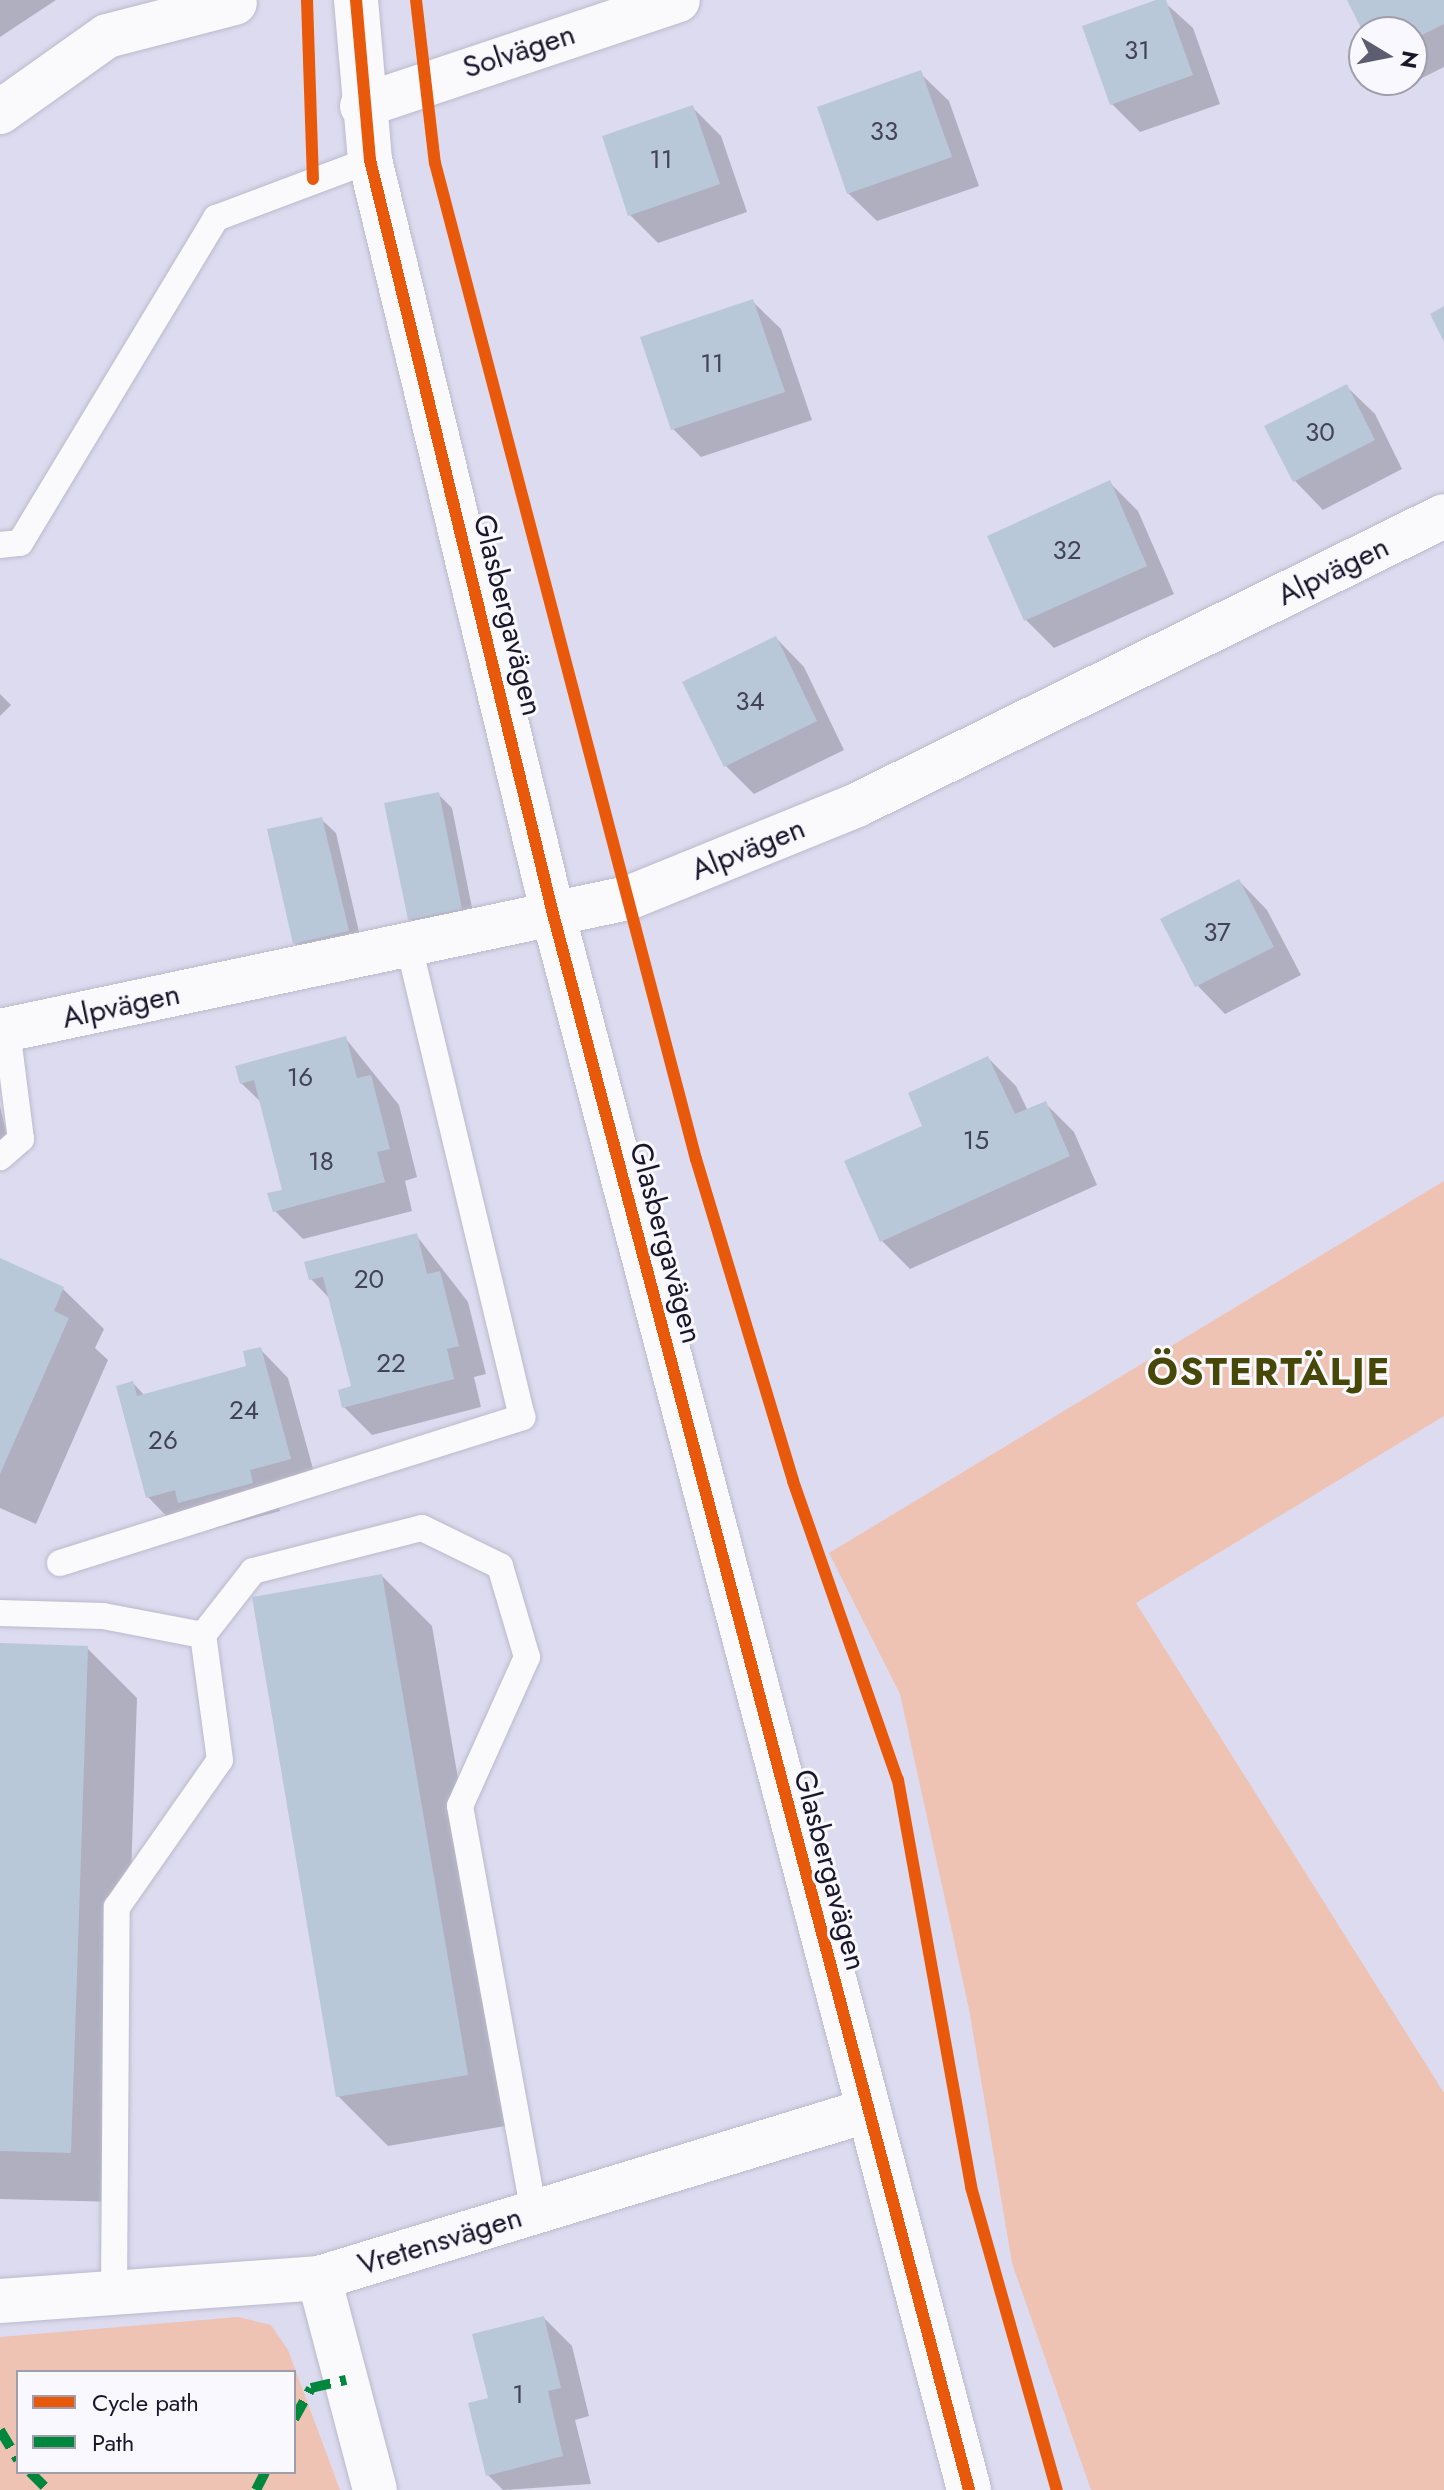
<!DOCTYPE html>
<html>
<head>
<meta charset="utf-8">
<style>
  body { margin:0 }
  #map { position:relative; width:1444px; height:2490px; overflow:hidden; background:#dddbef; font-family:Jost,sans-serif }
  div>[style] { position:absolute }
  .green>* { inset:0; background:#efc3b3 }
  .shadow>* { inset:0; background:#0003 }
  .building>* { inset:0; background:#b9c8d9 }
  .roads { filter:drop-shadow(0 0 2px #bbb9cd) drop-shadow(0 0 2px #bbb9cd) }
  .lane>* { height:26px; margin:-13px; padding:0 13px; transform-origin:13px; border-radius:13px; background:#fafafd }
  .street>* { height:44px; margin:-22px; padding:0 22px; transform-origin:22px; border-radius:22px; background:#fafafd }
  .secondary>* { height:44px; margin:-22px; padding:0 22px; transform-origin:22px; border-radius:22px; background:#fafafd }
  .quiet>* { height:10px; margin-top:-5px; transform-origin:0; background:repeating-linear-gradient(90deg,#00873e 0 20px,transparent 0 30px) }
  .cycleway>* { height:12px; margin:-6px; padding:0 6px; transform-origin:6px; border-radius:6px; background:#e8590c }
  span { translate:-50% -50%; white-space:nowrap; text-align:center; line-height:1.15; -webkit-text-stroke:6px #f9f8fe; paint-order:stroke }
  .number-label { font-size:26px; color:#424357 }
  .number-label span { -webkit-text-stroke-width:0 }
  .street-label { font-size:30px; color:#1a172c }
  .district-label { font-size:38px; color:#474808; font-weight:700; letter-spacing:2px }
  .legend { position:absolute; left:16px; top:2370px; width:280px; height:104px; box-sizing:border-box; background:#f9f8fe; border:2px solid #a09eaa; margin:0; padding:10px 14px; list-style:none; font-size:24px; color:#1a172c }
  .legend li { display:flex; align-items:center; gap:16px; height:40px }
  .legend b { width:40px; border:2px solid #a09eaa }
  .north { position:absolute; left:1348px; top:16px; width:80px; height:80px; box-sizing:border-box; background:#f9f8fe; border:2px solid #a09eaa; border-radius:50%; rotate:100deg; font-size:22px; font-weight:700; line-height:32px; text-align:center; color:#1a172c }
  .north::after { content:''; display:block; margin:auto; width:28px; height:36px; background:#5e5c70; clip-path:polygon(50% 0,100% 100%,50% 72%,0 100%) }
</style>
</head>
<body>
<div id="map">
  <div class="green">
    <div style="clip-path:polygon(1444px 1181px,1444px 1416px,1136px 1603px,1444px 2093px,1444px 2490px,1091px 2490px,1012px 2263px,969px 2009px,900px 1694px,829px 1553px)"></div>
    <div style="clip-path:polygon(evenodd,238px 2317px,271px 2325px,288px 2350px,340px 2490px,0 2490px,0 2337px,238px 2317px,18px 2372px,294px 2372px,294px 2472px,18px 2472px,18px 2372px)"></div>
  </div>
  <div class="shadow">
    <div style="clip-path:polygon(0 0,56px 0,0 37px)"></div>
    <div style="clip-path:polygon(1162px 0,1193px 28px,1220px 104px,1140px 132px,1112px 104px)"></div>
    <div style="clip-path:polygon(1349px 0,1444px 0,1444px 67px,1406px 86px,1400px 80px,1412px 80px,1412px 32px,1365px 32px)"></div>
    <div style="clip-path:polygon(920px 73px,949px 101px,979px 186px,877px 221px,848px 193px)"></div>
    <div style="clip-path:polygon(692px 107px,721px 136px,747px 212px,658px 243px,630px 215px)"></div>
    <div style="clip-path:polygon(752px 301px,781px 329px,812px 420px,701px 457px,673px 429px)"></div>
    <div style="clip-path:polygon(1346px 386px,1375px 414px,1402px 469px,1323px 510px,1295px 481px)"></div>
    <div style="clip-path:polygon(1110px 483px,1138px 511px,1174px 594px,1054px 648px,1026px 620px)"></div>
    <div style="clip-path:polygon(776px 638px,804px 667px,844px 750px,754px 794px,726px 766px)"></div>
    <div style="clip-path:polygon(0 694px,11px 705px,0 716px)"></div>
    <div style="clip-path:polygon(438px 794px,452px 808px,475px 923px,424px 933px,410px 919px)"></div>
    <div style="clip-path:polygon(321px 819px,336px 833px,362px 945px,309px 957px,295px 943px)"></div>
    <div style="clip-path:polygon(1239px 881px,1267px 910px,1301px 975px,1225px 1014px,1197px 985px)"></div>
    <div style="clip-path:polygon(346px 1039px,399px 1105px,417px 1177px,405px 1181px,412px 1211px,303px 1239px,274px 1210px,284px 1191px,262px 1103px,241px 1083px)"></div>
    <div style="clip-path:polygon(988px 1058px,1016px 1086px,1028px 1111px,1045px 1103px,1074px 1132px,1097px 1185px,910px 1269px,882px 1241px,925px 1127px)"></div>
    <div style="clip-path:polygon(0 1106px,10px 1149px,0 1151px)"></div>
    <div style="clip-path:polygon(416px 1235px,468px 1302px,486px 1374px,474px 1377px,481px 1407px,372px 1435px,344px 1407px,354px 1387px,331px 1300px,311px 1279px)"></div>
    <div style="clip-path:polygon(0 1260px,63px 1289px,104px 1329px,95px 1348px,108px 1360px,36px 1524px,0 1508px)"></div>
    <div style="clip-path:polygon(260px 1349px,288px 1378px,318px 1487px,277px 1499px,280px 1511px,209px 1530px,198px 1520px,176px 1526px,148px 1497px,133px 1383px,145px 1396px,249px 1368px)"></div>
    <div style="clip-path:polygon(382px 1576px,432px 1626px,517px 2124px,388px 2146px,338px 2096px)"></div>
    <div style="clip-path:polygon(0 1645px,87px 1648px,137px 1698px,120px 2202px,0 2199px)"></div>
    <div style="clip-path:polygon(544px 2318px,572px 2346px,589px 2416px,575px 2420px,591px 2484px,503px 2490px,488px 2475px,490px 2399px)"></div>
  </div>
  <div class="building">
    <div style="clip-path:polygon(1156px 0,1166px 0,1193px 75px,1110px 105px,1082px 26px)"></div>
    <div style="clip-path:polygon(1347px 0,1444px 0,1444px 24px,1412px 40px,1412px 32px,1363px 32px)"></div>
    <div style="clip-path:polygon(921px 70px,952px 157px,847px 194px,817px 107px)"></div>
    <div style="clip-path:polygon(693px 105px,720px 184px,628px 216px,602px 136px)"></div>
    <div style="clip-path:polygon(753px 299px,785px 392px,671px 430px,640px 337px)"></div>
    <div style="clip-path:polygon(1444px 306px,1444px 342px,1430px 314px)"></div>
    <div style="clip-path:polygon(1347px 384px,1375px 440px,1293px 482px,1264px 426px)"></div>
    <div style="clip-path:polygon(1110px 480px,1147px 566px,1024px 621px,987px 536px)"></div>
    <div style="clip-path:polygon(776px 636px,817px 721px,724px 767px,682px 682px)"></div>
    <div style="clip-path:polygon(439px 792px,462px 909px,408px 920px,384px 803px)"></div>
    <div style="clip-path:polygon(322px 817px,349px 931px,293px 944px,267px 829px)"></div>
    <div style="clip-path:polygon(1239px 879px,1274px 947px,1195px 987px,1160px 919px)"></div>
    <div style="clip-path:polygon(346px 1036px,357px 1078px,371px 1075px,390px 1149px,377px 1152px,385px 1182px,273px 1212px,267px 1193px,282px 1190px,254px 1080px,240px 1084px,235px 1066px)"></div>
    <div style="clip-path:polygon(988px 1056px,1015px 1114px,1046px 1101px,1070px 1156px,880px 1242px,844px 1161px,922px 1126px,908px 1093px)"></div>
    <div style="clip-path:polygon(417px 1233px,427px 1274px,440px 1271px,459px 1346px,447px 1349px,454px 1379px,342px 1408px,338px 1390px,351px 1386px,323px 1277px,309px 1280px,304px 1262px)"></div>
    <div style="clip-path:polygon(0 1258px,64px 1287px,54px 1311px,69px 1318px,0 1474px)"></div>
    <div style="clip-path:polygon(261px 1347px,291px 1459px,250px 1470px,253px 1483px,178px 1503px,175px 1490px,146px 1498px,116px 1386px,133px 1381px,137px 1396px,246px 1366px,243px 1351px)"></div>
    <div style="clip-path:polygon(382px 1574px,468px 2075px,336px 2097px,252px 1597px)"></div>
    <div style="clip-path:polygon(0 1643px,88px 1646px,71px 2153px,0 2151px)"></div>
    <div style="clip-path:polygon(544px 2316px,561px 2388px,548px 2391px,563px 2456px,486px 2476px,468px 2403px,488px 2398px,472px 2334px)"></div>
  </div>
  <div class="roads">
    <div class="lane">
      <div style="left:0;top:545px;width:20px;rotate:-6deg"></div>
      <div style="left:20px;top:543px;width:380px;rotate:-58.9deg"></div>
      <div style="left:216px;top:218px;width:165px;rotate:-20.6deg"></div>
      <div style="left:0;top:1026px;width:8px;rotate:30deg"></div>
      <div style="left:7px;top:1030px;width:110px;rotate:82.7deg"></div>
      <div style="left:21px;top:1139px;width:28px;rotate:139deg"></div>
      <div style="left:60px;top:1563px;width:485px;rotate:-17.5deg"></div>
      <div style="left:522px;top:1417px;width:484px;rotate:-103.5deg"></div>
      <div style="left:0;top:1613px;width:103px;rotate:1.7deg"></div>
      <div style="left:103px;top:1616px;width:102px;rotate:10.8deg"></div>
      <div style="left:203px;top:1635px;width:81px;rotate:-52deg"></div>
      <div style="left:253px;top:1571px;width:174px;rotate:-14.3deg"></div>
      <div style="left:422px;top:1528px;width:87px;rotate:26deg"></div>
      <div style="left:500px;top:1566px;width:95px;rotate:73.5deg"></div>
      <div style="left:527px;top:1657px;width:163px;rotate:114.2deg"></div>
      <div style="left:460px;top:1806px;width:413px;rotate:79.7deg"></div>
      <div style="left:114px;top:2293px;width:386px;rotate:-89.6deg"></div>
      <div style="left:117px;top:1907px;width:179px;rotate:-55deg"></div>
      <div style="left:220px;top:1760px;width:126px;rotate:-97.7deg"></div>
    </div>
    <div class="street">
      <div style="left:362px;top:106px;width:333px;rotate:-18.5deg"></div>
      <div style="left:0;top:112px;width:131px;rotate:-35.4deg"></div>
      <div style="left:107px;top:36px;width:132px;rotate:-14.5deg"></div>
      <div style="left:0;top:1031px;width:642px;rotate:-11.96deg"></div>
      <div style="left:628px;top:898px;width:247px;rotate:-22.1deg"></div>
      <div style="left:857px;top:805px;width:654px;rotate:-26.21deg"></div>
      <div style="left:319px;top:2278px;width:219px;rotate:75.2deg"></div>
      <div style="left:0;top:2301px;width:320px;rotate:-4.1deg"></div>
      <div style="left:319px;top:2278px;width:572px;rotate:-16.98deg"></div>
    </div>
    <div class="secondary">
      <div style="left:356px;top:0;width:161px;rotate:85deg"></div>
      <div style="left:370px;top:160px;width:776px;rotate:76.36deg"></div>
      <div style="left:553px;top:914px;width:1630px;rotate:75.21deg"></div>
    </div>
  </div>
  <div class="quiet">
    <div style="left:294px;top:2419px;width:35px;rotate:-61deg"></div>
    <div style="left:311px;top:2388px;width:36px;rotate:-13deg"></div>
    <div style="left:0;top:2430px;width:35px;rotate:59deg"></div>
    <div style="left:30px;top:2472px;width:25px;rotate:45deg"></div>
    <div style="left:256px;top:2490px;width:20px;rotate:-63deg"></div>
  </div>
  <div class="cycleway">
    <div style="left:307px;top:0;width:179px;rotate:88.1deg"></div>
    <div style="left:356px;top:0;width:161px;rotate:85deg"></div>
    <div style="left:370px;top:160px;width:776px;rotate:76.36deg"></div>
    <div style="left:553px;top:914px;width:1630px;rotate:75.21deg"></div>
    <div style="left:416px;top:0;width:164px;rotate:83.4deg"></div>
    <div style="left:435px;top:163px;width:1030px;rotate:75.32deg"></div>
    <div style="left:696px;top:1159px;width:336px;rotate:73.2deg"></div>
    <div style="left:793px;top:1481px;width:317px;rotate:70.7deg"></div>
    <div style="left:898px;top:1780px;width:413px;rotate:79.8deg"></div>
    <div style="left:971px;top:2187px;width:315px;rotate:74.2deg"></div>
  </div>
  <div class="number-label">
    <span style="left:1137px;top:51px">31</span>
    <span style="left:884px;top:132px">33</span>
    <span style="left:661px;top:160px">11</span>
    <span style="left:712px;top:364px">11</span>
    <span style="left:1320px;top:433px">30</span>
    <span style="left:1067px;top:551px">32</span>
    <span style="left:750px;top:702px">34</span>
    <span style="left:1217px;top:933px">37</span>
    <span style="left:300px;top:1078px">16</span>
    <span style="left:976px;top:1141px">15</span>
    <span style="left:321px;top:1162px">18</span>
    <span style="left:369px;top:1280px">20</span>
    <span style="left:391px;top:1364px">22</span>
    <span style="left:244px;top:1411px">24</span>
    <span style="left:163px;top:1441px">26</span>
    <span style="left:518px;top:2395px">1</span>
  </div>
  <div class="street-label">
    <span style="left:519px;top:51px;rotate:-18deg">Solvägen</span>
    <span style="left:1333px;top:571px;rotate:-26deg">Alpvägen</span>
    <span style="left:508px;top:615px;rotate:76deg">Glasbergavägen</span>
    <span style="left:748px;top:849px;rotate:-22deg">Alpvägen</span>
    <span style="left:121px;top:1006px;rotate:-12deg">Alpvägen</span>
    <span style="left:666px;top:1243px;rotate:75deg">Glasbergavägen</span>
    <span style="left:830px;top:1870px;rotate:75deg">Glasbergavägen</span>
    <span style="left:440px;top:2241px;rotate:-17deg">Vretensvägen</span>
  </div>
  <div class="district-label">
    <span style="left:1269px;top:1372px">ÖSTERTÄLJE</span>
  </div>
  <ul class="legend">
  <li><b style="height:10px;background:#e8590c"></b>Cycle path</li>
  <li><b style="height:10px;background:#00873e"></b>Path</li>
  </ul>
  <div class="north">N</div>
</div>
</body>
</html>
